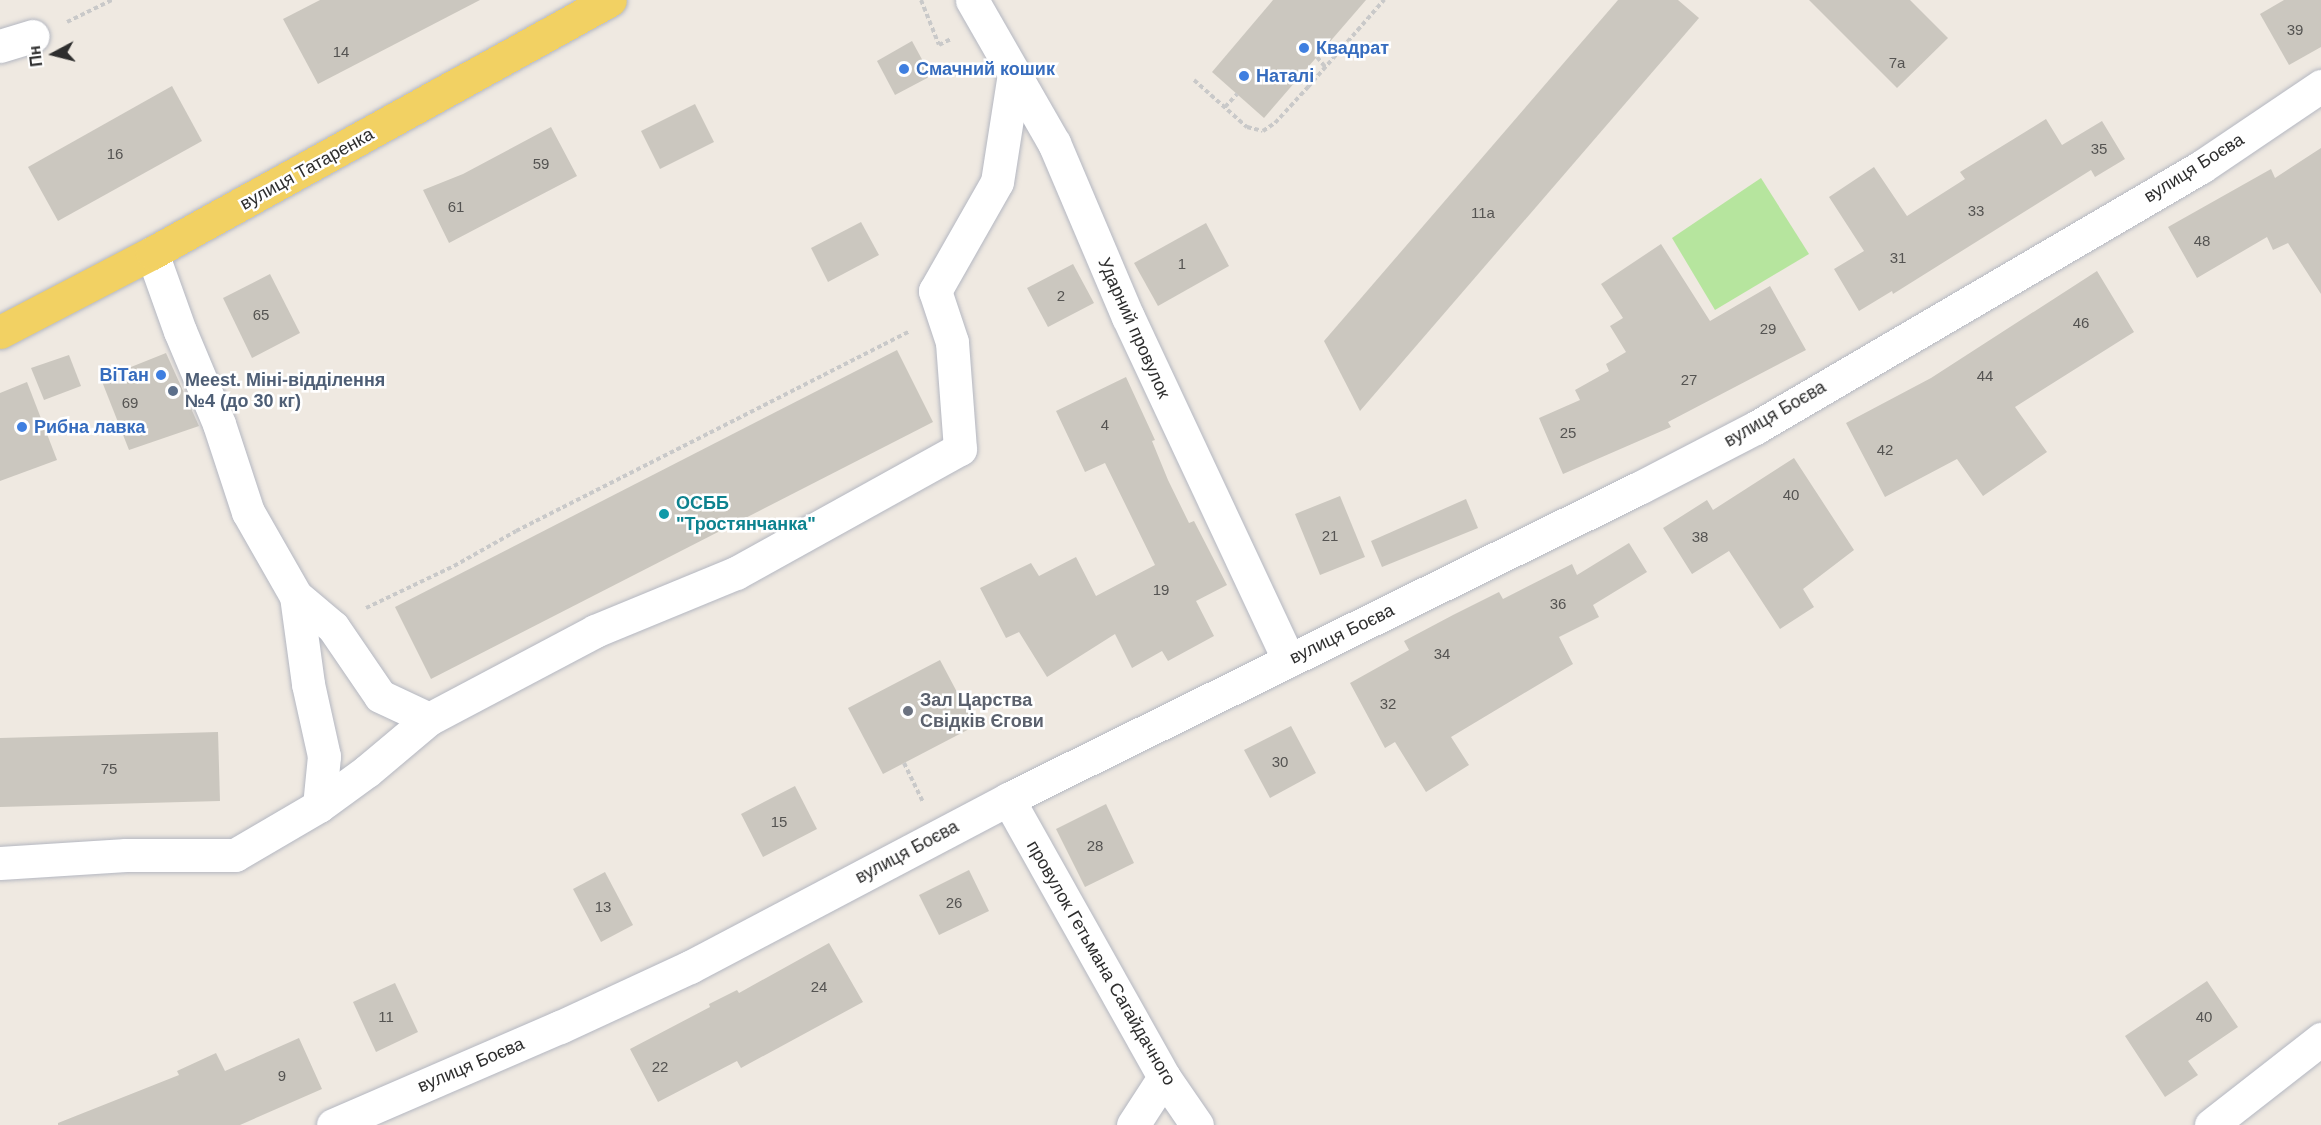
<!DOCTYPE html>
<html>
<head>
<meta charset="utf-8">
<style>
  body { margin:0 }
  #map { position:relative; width:2321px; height:1125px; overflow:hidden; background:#efe9e1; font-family:Arial,sans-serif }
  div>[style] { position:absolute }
  .green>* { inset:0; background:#b6e59e }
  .building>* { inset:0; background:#cbc7bf }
  .path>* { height:4px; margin-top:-2px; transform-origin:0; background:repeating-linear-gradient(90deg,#c9c9c9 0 4.5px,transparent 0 7.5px) }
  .roads { filter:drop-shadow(0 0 2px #b4b7c1) drop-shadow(0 0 2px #b4b7c1) }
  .minor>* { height:33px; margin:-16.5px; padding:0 16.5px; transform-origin:16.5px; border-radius:16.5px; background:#fff }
  .major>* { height:33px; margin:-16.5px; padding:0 16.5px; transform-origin:16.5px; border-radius:16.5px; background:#f2d163 }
  .dots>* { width:16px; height:16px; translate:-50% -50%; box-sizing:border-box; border:3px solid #fff; border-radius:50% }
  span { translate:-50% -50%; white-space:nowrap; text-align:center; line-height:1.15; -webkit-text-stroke:5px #fff; paint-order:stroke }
  .number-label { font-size:15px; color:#555452 }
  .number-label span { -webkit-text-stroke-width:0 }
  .shop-label { font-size:18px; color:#366cbe; font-weight:700 }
  .left { translate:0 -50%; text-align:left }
  .right { translate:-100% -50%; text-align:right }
  .street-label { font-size:18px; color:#2e2e2e }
  .service-label { font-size:18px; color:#4e5e75; font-weight:700 }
  .culture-label { font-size:18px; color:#0d838f; font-weight:700 }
  .worship-label { font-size:18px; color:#5b616d; font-weight:700 }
  .north { position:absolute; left:24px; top:24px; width:60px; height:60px; -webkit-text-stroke:4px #fff; paint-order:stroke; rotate:263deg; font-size:16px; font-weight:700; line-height:24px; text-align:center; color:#2e2e2e }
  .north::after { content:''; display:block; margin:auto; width:21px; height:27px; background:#2e2e2e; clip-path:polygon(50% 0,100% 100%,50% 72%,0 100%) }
</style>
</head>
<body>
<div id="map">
  <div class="green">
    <div style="clip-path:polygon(1761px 178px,1809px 254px,1715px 310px,1672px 238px)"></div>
  </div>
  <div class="building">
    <div style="clip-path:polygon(320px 0,480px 0,318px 84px,283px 19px)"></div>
    <div style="clip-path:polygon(1273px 0,1366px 0,1264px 118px,1212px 72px)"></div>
    <div style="clip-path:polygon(1618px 0,1678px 0,1699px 18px,1360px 411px,1324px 341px)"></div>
    <div style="clip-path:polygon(1809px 0,1910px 0,1948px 38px,1897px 88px)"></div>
    <div style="clip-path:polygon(2284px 0,2321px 0,2321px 47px,2289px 65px,2260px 14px)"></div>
    <div style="clip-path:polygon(912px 41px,931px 76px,895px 95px,877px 61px)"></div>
    <div style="clip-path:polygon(172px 86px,202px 141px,58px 221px,28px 167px)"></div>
    <div style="clip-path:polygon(695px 104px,714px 142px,660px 169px,641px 131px)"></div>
    <div style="clip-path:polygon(2046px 119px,2062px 145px,2102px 121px,2125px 159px,2095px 177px,2091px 170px,1893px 294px,1892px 291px,1859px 311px,1834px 269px,1864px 251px,1829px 197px,1874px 167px,1907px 216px,1965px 179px,1960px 172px)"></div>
    <div style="clip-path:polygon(551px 127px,577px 176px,449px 243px,423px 190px,463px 174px)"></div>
    <div style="clip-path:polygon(2321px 148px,2321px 294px,2288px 243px,2273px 250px,2267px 237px,2197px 278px,2168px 227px,2271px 169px,2275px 178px)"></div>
    <div style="clip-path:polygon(861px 222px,879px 255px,828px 282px,811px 248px)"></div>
    <div style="clip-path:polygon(1206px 223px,1229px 266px,1158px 306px,1134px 263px)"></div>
    <div style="clip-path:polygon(1661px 244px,1710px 321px,1770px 286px,1806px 350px,1668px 422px,1671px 427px,1563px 474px,1539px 418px,1580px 400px,1575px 390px,1609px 371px,1606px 364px,1626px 352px,1610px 326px,1623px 318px,1601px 284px)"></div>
    <div style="clip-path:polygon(1073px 264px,1094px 303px,1048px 327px,1027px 288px)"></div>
    <div style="clip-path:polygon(2097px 271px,2134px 332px,2015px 407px,2047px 452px,1983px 496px,1957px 459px,1885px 497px,1846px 423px,1931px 378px)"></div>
    <div style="clip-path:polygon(270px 274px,300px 333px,252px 358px,223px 298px)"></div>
    <div style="clip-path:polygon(897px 350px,933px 422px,431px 679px,395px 607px)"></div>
    <div style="clip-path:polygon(166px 353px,199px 426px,129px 450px,101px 379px)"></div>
    <div style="clip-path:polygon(69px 355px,81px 386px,44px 400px,31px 368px)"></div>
    <div style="clip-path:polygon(1126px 377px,1155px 440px,1152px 441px,1168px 480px,1189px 523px,1194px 521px,1227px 585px,1196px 601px,1214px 636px,1168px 661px,1162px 651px,1132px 668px,1115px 634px,1047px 677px,1019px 632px,1006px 638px,980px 588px,1031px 563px,1039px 576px,1076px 557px,1096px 596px,1155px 565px,1105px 463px,1085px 472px,1056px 411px)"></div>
    <div style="clip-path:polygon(27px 382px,57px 460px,0 481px,0 393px)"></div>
    <div style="clip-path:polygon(1794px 458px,1854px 550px,1803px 589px,1814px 607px,1780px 629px,1729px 551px,1692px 574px,1663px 528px,1707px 500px,1713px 510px)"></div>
    <div style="clip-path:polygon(1340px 496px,1365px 557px,1320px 575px,1295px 514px)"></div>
    <div style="clip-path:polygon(1466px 499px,1478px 528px,1382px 567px,1371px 541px)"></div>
    <div style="clip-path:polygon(1629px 543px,1647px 572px,1593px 605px,1599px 617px,1559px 637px,1573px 664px,1451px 737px,1469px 765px,1426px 792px,1395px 742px,1385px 748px,1350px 683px,1409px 650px,1404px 641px,1453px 615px,1499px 592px,1503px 599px,1572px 564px,1577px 575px)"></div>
    <div style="clip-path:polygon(940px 660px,975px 726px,883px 774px,848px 708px)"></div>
    <div style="clip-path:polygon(1291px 726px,1316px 773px,1270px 798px,1244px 750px)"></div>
    <div style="clip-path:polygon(218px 732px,220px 801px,0 807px,0 738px)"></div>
    <div style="clip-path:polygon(795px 786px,817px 829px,763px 857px,741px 814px)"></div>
    <div style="clip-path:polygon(1106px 804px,1134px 863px,1085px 887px,1056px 829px)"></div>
    <div style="clip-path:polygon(969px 870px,989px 911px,939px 935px,919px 895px)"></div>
    <div style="clip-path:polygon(605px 872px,633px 925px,601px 942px,573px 889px)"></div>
    <div style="clip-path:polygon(829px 943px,863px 1002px,741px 1068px,737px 1061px,658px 1102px,630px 1049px,710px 1007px,709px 1004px,737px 990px,739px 993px)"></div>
    <div style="clip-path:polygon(2207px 981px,2238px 1027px,2188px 1061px,2198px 1075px,2165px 1097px,2125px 1036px)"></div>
    <div style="clip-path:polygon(395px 983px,418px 1032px,376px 1052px,353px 1002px)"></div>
    <div style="clip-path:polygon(299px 1038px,322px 1089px,240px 1125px,58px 1125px,58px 1123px,179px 1075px,177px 1071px,216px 1053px,225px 1071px)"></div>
  </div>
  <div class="path">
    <div style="left:921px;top:0;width:48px;rotate:68.2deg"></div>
    <div style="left:939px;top:45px;width:13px;rotate:-27deg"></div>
    <div style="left:67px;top:22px;width:50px;rotate:-26.1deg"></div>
    <div style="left:1317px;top:57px;width:13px;rotate:51deg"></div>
    <div style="left:1194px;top:80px;width:71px;rotate:41.6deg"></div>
    <div style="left:1247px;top:127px;width:16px;rotate:14deg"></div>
    <div style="left:1263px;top:131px;width:14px;rotate:-34deg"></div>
    <div style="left:1275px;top:123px;width:49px;rotate:-47.5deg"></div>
    <div style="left:1308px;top:87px;width:116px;rotate:-48.9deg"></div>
    <div style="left:1225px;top:107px;width:18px;rotate:-47deg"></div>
    <div style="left:366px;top:608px;width:98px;rotate:-25.5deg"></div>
    <div style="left:454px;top:566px;width:71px;rotate:-29.4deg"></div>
    <div style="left:516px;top:531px;width:442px;rotate:-26.9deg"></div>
    <div style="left:904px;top:763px;width:43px;rotate:64deg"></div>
  </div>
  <div class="roads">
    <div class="minor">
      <div style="left:972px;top:0;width:165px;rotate:60.2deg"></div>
      <div style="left:1054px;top:143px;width:189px;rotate:67deg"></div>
      <div style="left:1128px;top:317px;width:379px;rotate:64.9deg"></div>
      <div style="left:0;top:46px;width:34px;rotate:-17deg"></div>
      <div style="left:152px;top:253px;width:83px;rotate:70.3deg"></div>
      <div style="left:180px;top:331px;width:101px;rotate:67.2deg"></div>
      <div style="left:219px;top:424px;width:93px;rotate:71.8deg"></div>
      <div style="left:248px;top:512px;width:97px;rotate:60.3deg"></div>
      <div style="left:296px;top:596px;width:89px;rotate:82.2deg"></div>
      <div style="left:308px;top:684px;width:74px;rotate:77.5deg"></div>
      <div style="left:324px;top:756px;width:50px;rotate:95.7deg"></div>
      <div style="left:296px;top:596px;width:48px;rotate:40deg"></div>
      <div style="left:333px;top:627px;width:83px;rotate:55.7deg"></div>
      <div style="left:380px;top:696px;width:54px;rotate:25.1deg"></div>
      <div style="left:1008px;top:799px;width:319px;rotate:60.7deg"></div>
      <div style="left:1164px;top:1077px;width:58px;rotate:55.5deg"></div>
      <div style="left:0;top:863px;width:126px;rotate:-3.6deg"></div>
      <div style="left:126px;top:855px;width:109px"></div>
      <div style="left:235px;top:855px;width:97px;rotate:-30.3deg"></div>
      <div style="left:319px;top:806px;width:59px;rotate:-36.1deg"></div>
      <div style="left:367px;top:771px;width:81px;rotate:-40deg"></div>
      <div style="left:429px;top:719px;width:188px;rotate:-27.9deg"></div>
      <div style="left:595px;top:631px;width:152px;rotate:-22.4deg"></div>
      <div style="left:736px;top:573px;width:256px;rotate:-29deg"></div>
      <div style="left:960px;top:449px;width:107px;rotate:-94.3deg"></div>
      <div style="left:952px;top:342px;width:54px;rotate:-108.4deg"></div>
      <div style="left:935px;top:291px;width:125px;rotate:-60.4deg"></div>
      <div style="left:997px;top:182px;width:110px;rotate:-81.1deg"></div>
      <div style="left:333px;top:1125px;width:247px;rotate:-23.4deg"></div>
      <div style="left:560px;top:1027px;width:143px;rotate:-24.8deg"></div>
      <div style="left:690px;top:967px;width:360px;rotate:-27.8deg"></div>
      <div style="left:1008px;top:799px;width:706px;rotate:-26.24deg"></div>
      <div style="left:1641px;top:487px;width:128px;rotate:-27.4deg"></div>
      <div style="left:1755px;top:428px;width:517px;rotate:-30.34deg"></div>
      <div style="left:2201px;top:167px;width:145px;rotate:-34deg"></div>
      <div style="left:1133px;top:1125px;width:57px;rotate:-57.1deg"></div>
      <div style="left:2211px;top:1125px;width:140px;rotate:-38deg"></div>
    </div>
    <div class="major">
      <div style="left:0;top:332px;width:171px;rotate:-27.5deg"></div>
      <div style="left:152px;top:253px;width:523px;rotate:-28.92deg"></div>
    </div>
  </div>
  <div class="dots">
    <div style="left:1304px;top:48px;background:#3f7fe0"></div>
    <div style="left:904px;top:69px;background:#3f7fe0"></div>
    <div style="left:1244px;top:76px;background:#3f7fe0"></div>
    <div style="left:161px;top:375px;background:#3f7fe0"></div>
    <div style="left:173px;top:391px;background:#5c6f8a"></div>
    <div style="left:22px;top:427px;background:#3f7fe0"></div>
    <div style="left:664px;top:514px;background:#0f9aa8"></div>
    <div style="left:908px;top:711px;background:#6b7280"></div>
  </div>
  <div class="number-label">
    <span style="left:2295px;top:30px">39</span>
    <span style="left:341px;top:52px">14</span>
    <span style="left:1897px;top:63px">7а</span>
    <span style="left:2099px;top:149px">35</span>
    <span style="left:115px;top:154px">16</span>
    <span style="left:541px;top:164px">59</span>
    <span style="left:456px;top:207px">61</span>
    <span style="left:1976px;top:211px">33</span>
    <span style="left:1483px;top:213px">11а</span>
    <span style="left:2202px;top:241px">48</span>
    <span style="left:1898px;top:258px">31</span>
    <span style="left:1182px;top:264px">1</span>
    <span style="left:1061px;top:296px">2</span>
    <span style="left:261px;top:315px">65</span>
    <span style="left:2081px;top:323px">46</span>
    <span style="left:1768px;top:329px">29</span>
    <span style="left:1985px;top:376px">44</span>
    <span style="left:1689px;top:380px">27</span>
    <span style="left:130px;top:403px">69</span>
    <span style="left:1105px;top:425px">4</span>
    <span style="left:1568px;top:433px">25</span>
    <span style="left:1885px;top:450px">42</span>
    <span style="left:1791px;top:495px">40</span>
    <span style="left:1330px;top:536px">21</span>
    <span style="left:1700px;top:537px">38</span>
    <span style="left:1161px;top:590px">19</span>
    <span style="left:1558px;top:604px">36</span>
    <span style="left:1442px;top:654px">34</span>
    <span style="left:1388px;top:704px">32</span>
    <span style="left:1280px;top:762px">30</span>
    <span style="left:109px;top:769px">75</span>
    <span style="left:779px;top:822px">15</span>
    <span style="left:1095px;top:846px">28</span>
    <span style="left:954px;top:903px">26</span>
    <span style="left:603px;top:907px">13</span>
    <span style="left:819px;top:987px">24</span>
    <span style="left:386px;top:1017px">11</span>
    <span style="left:2204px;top:1017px">40</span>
    <span style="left:660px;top:1067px">22</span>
    <span style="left:282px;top:1076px">9</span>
  </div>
  <div class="shop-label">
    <span class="left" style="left:1316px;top:48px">Квадрат</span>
    <span class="left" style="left:916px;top:69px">Смачний кошик</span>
    <span class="left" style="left:1256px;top:76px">Наталі</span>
    <span class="right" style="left:149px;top:375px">ВіТан</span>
    <span class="left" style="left:34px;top:427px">Рибна лавка</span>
  </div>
  <div class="street-label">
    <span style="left:2194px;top:168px;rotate:-32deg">вулиця Боєва</span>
    <span style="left:307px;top:169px;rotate:-29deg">вулиця Татаренка</span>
    <span style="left:1134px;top:328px;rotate:66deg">Ударний провулок</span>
    <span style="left:1775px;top:414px;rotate:-30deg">вулиця Боєва</span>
    <span style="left:1342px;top:634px;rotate:-26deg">вулиця Боєва</span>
    <span style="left:907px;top:852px;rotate:-28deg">вулиця Боєва</span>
    <span style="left:1101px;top:963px;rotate:60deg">провулок Гетьмана Сагайдачного</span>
    <span style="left:471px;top:1065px;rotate:-23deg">вулиця Боєва</span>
  </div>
  <div class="service-label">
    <span class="left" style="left:185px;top:391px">Meest. Міні-відділення<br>№4 (до 30 кг)</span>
  </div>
  <div class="culture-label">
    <span class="left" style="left:676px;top:514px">ОСББ<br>"Тростянчанка"</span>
  </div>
  <div class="worship-label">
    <span class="left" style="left:920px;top:711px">Зал Царства<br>Свідків Єгови</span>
  </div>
  <div class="north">Пн</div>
</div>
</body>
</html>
